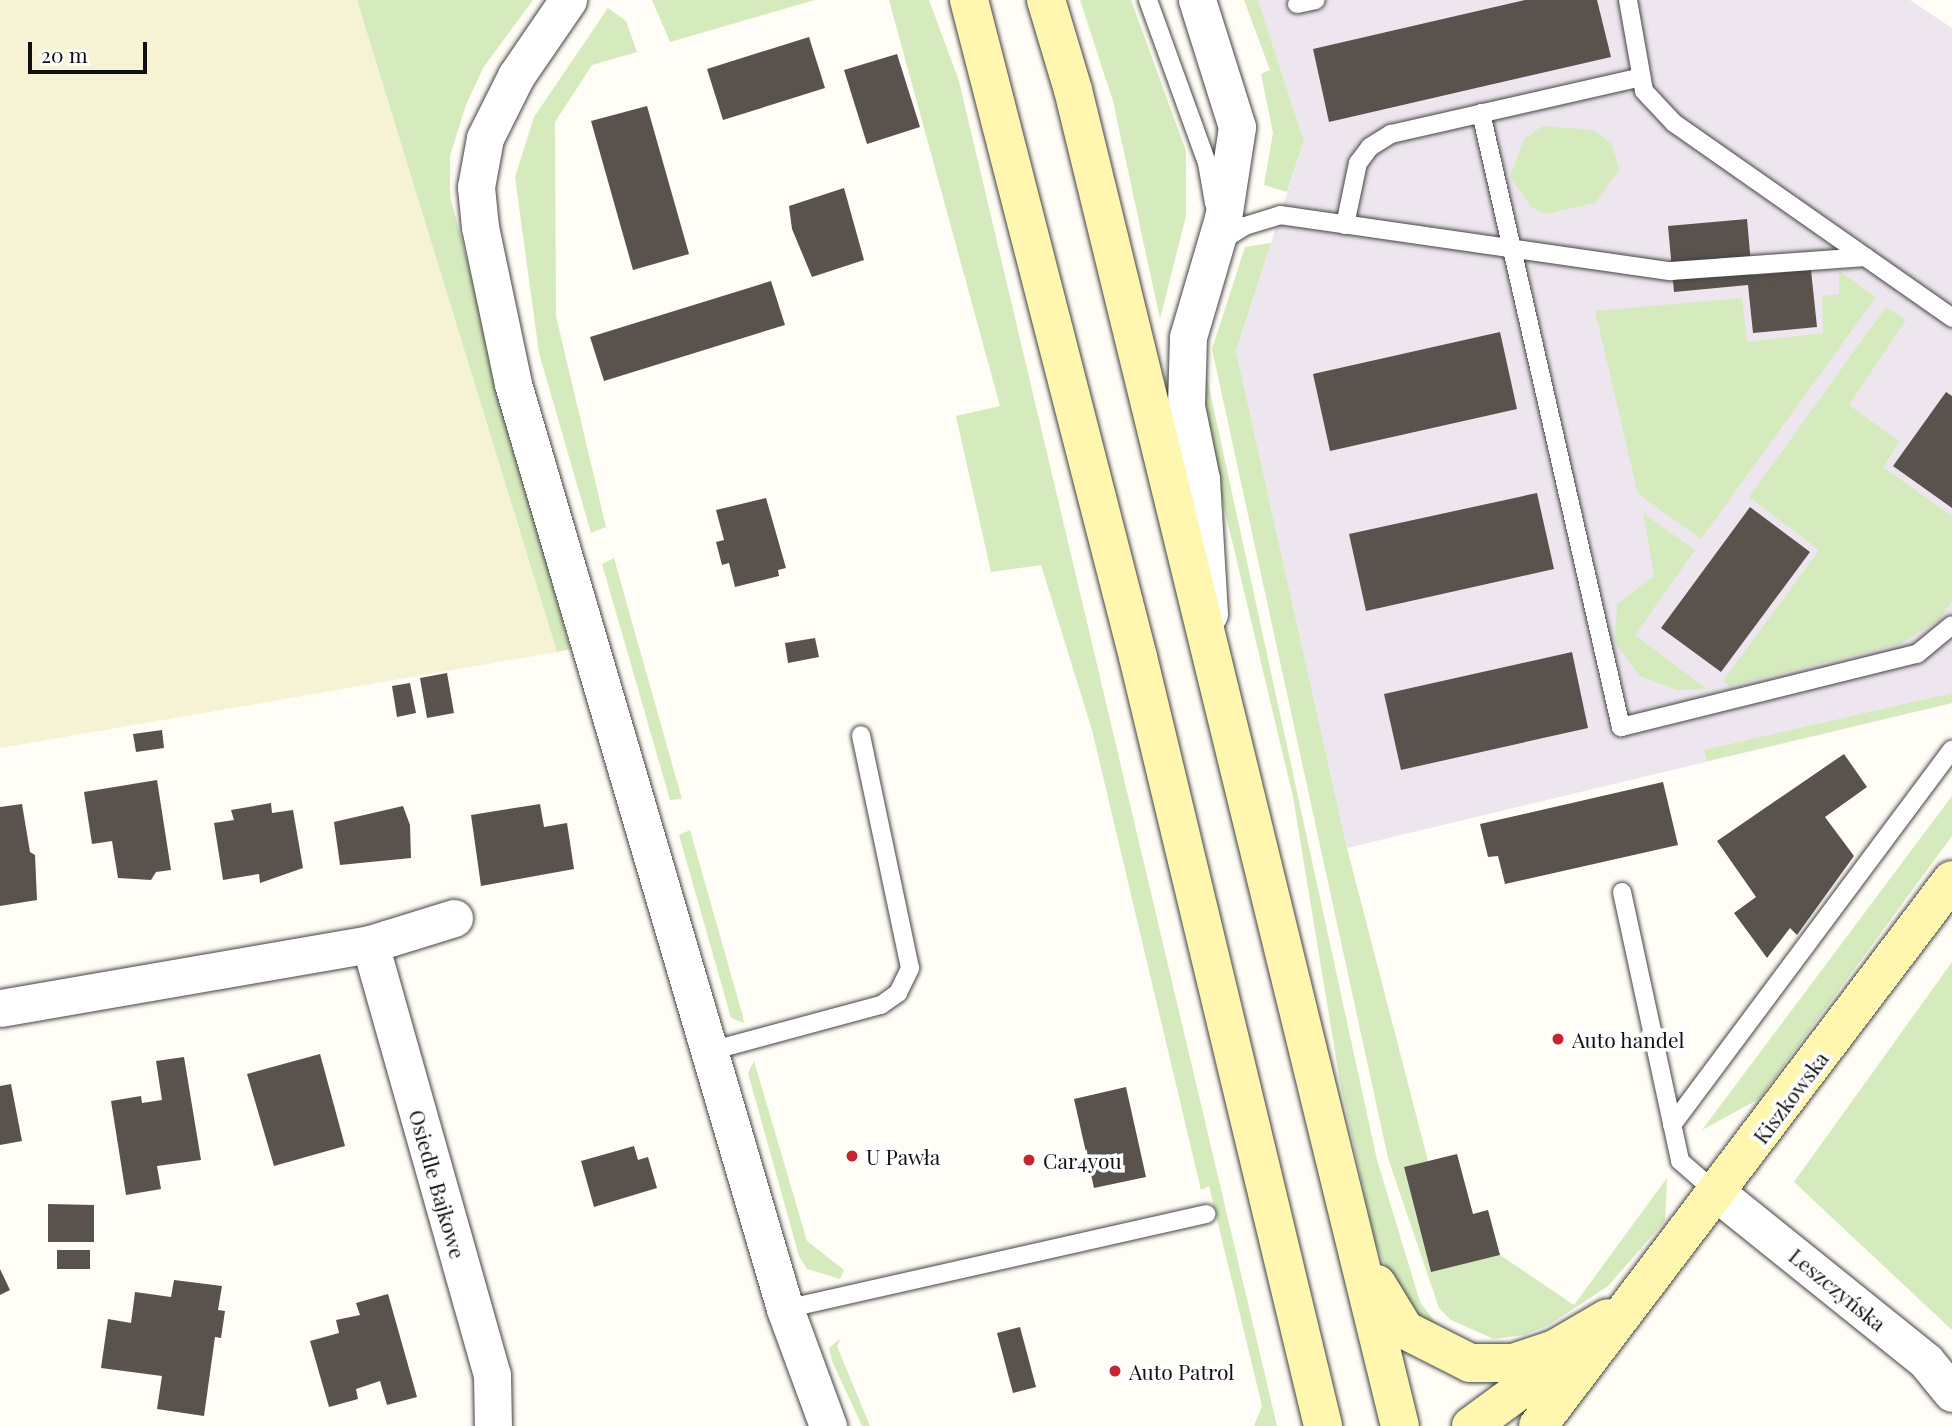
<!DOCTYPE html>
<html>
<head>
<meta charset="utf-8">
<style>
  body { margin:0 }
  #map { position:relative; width:1952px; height:1426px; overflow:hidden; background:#fffdf5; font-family:"Playfair Display",serif }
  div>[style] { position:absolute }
  .industrial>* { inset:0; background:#eee6ef }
  .farmland>* { inset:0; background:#f6f3d4 }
  .green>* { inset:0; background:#d5ebbd }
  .building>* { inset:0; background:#5a524d }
  .roads { filter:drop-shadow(0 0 2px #444) drop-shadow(0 0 2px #444) }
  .service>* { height:18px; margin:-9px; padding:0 9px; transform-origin:9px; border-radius:9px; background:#fff }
  .minor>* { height:37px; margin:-18.5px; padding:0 18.5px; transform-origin:18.5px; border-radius:18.5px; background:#fff }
  .secondary>* { height:38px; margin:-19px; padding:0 19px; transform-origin:19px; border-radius:19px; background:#fff6b0 }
  .dots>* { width:19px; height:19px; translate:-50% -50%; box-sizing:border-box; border:4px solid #fff; border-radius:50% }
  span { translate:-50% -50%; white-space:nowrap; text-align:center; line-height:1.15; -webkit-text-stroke:7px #fff; paint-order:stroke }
  .poi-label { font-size:21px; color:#111 }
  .left { translate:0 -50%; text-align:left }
  .street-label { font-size:21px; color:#111 }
  .scale { position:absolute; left:28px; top:42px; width:119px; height:32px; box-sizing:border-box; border:4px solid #111; border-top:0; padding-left:9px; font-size:21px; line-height:24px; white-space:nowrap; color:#111; -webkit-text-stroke:5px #fff; paint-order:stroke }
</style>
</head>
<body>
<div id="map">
  <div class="industrial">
    <div style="clip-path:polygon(1258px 0,1910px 0,1952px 28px,1952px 703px,1347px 848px,1236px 351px,1304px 141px)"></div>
  </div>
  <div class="farmland">
    <div style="clip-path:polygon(0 0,357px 0,557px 652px,0 748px)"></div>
  </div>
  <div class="green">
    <div style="clip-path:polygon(357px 0,533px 0,483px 68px,466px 105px,450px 156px,450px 196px,570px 649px,557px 652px)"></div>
    <div style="clip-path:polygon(652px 0,815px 0,670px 42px)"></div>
    <div style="clip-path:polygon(889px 0,929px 0,959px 81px,1277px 1426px,1254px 1426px,1262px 1406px,1209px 1186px,1201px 1190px,1092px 730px,1041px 565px,991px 572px,956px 416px,1000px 406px)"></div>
    <div style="clip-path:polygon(1080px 0,1131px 0,1186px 151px,1186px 216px,1160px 319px,1113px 101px)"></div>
    <div style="clip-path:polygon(1244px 0,1258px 0,1304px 141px,1287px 192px,1264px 185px,1273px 133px,1261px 74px,1270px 70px)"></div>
    <div style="clip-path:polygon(608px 8px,626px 21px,637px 52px,592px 65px,555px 122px,556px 316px,606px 527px,591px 533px,539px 353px,515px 177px,534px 117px)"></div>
    <div style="clip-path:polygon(1543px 126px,1594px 130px,1612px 144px,1619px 170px,1595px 203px,1545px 214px,1531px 207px,1510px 177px,1524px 139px)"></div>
    <div style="clip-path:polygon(1271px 243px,1236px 351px,1347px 848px,1428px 1161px,1404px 1168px,1431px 1271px,1500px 1255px,1574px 1305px,1667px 1178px,1665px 1221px,1608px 1286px,1549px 1325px,1524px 1335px,1494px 1339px,1451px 1320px,1439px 1308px,1388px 1158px,1212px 349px,1245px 247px)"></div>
    <div style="clip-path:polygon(1839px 271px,1876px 297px,1701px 539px,1638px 494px,1595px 311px,1742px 298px,1747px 342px,1823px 333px,1822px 296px,1839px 294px)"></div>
    <div style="clip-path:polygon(1886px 307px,1906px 320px,1849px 405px,1900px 442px,1883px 467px,1952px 516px,1952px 601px,1939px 620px,1900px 644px,1730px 686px,1723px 681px,1819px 550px,1749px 497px)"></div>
    <div style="clip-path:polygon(1202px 355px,1377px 1160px,1420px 1302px,1444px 1334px,1424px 1322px,1394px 1287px,1375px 1242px,1340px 1082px,1293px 797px,1199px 402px)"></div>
    <div style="clip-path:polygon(1643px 513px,1695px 550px,1635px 635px,1707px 689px,1677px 690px,1640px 676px,1615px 642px,1617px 604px,1654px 576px)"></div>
    <div style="clip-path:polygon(614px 558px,635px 633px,682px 799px,670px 800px,602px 564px)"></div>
    <div style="clip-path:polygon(1952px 693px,1952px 703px,1707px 761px,1704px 750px)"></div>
    <div style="clip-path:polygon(1952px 796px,1952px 836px,1759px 1099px,1702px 1130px)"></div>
    <div style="clip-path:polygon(690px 830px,743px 1017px,744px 1023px,731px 1018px,679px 835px)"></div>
    <div style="clip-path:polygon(1952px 962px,1952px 1330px,1794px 1182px)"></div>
    <div style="clip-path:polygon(754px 1061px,807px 1241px,844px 1270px,840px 1279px,807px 1269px,799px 1256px,748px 1073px)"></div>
    <div style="clip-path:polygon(841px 1338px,837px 1346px,870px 1426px,862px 1426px,832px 1361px,829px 1348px)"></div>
  </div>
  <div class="building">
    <div style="clip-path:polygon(1525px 0,1597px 0,1611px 57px,1329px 122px,1313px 49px)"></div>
    <div style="clip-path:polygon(809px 37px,825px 88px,723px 120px,707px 69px)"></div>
    <div style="clip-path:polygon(897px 54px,920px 127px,867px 144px,844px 70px)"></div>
    <div style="clip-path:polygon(647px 106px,689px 254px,633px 270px,591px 121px)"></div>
    <div style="clip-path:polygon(844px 188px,864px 260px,812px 277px,792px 229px,789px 206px)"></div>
    <div style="clip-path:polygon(1747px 219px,1752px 275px,1811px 270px,1817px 327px,1753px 333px,1748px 285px,1674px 292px,1668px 226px)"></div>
    <div style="clip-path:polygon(771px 281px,785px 325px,604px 381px,590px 337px)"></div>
    <div style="clip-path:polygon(1500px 332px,1517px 409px,1330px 451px,1313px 374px)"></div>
    <div style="clip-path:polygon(1946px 392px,1952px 396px,1952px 508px,1893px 466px)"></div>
    <div style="clip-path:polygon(1537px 493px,1554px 569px,1366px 611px,1349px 534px)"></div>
    <div style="clip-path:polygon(766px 498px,786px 568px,778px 570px,779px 576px,735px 587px,729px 563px,722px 565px,716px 542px,724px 540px,716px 510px)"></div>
    <div style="clip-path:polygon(1750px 507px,1810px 552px,1721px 672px,1661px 628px)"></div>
    <div style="clip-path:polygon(815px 638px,819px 657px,788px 663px,785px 643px)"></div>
    <div style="clip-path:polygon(1572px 652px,1588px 728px,1401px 770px,1384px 694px)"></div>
    <div style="clip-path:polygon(447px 673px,454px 713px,427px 718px,420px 678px)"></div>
    <div style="clip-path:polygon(410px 683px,416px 713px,397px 717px,392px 686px)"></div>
    <div style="clip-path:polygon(162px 730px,164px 748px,136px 752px,133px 734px)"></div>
    <div style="clip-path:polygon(1844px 754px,1867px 787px,1825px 817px,1854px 856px,1797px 935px,1790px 928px,1767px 958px,1734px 913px,1756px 897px,1717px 841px)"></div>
    <div style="clip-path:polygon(157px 780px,171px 870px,156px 872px,151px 880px,118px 878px,112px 841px,92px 844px,84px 792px)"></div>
    <div style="clip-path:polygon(1663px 782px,1678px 845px,1505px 884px,1498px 856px,1488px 857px,1480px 824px)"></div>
    <div style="clip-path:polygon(271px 803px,272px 813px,293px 810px,303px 868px,260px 883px,259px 874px,223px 880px,214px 823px,234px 820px,231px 810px)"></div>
    <div style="clip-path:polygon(22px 804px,30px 852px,35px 855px,37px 900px,0 906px,0 807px)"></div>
    <div style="clip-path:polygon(540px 804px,544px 827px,567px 823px,574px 869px,481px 886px,471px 815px)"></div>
    <div style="clip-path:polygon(403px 806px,410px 825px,411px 858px,340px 865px,334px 822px)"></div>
    <div style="clip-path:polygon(320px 1054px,345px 1146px,274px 1166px,247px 1074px)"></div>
    <div style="clip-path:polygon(184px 1057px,201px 1160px,157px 1166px,161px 1189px,126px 1195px,111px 1101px,141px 1096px,142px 1103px,162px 1100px,156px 1061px)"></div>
    <div style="clip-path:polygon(11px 1084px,22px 1141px,0 1145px,0 1086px)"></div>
    <div style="clip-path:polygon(1126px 1087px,1146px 1177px,1094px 1188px,1074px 1099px)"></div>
    <div style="clip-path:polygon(634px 1146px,638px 1160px,648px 1157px,657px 1188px,594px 1207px,581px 1161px)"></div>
    <div style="clip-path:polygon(1457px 1154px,1473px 1214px,1488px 1210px,1500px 1255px,1431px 1272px,1404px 1167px)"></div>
    <div style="clip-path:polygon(48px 1204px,94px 1205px,94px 1242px,48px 1242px)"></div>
    <div style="clip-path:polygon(57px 1250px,90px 1250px,90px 1269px,57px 1269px)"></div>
    <div style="clip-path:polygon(0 1269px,10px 1290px,0 1295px)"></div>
    <div style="clip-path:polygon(174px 1280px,222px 1286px,218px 1310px,225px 1311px,221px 1338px,215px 1337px,204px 1416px,157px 1409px,162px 1376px,101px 1368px,108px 1319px,131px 1323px,135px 1292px,171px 1297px)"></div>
    <div style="clip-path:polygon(388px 1294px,417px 1397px,387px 1405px,380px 1381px,356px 1389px,358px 1399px,329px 1407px,310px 1341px,339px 1333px,336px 1320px,360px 1315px,356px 1303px)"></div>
    <div style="clip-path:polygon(1020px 1327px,1036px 1387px,1013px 1393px,997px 1333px)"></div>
  </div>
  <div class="roads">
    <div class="service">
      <div style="left:1148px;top:0;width:173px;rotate:70.1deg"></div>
      <div style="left:1207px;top:163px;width:41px;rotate:80.1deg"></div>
      <div style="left:1628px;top:0;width:92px;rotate:80deg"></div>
      <div style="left:1644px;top:91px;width:44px;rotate:46.8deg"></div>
      <div style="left:1674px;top:123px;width:340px;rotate:35deg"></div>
      <div style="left:1297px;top:4px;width:19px;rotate:-12deg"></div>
      <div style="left:1481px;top:113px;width:630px;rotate:77.16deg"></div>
      <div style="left:1621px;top:727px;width:305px;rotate:-13.9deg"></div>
      <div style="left:1917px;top:654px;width:45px;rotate:-39.6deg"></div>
      <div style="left:1345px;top:225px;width:63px;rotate:-78.2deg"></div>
      <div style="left:1358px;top:163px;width:20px;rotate:-53deg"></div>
      <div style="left:1370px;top:147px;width:25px;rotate:-32deg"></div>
      <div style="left:1391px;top:134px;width:256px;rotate:-12.8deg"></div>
      <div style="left:1221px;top:241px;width:28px;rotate:-32deg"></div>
      <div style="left:1245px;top:226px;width:37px;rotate:-17deg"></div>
      <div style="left:1280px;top:215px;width:395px;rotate:8.2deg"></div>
      <div style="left:1671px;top:271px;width:195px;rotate:-4.1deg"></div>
      <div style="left:1622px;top:892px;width:275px;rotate:77.8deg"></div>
      <div style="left:1680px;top:1161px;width:49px;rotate:40.9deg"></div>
      <div style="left:714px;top:1050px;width:173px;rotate:-15.1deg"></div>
      <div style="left:881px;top:1005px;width:21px;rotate:-35deg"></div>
      <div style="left:898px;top:993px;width:28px;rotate:-64deg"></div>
      <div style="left:910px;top:968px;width:238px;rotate:-101.9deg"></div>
      <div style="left:1672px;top:1125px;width:468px;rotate:-53.3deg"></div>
      <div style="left:785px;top:1309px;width:432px;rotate:-12.7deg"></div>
    </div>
    <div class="minor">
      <div style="left:568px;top:0;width:92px;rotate:124.4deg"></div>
      <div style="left:516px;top:76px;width:69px;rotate:116.6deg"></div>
      <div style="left:485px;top:138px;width:50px;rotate:100.4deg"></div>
      <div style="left:476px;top:187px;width:40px;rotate:84.3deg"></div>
      <div style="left:480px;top:227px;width:160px;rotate:78.1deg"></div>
      <div style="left:513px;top:384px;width:964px;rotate:73.61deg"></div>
      <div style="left:785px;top:1309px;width:125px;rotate:69.8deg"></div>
      <div style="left:1197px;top:0;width:133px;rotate:72.5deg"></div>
      <div style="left:1237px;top:127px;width:92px;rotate:98.7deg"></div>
      <div style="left:1223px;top:218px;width:124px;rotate:106.4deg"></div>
      <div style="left:1188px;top:337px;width:69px;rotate:91.7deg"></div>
      <div style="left:1186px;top:406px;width:75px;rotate:78.4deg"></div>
      <div style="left:1201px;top:479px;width:135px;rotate:86.6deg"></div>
      <div style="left:370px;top:944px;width:88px;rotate:-17.2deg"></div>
      <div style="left:0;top:1008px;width:375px;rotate:-9.8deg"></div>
      <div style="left:370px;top:944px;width:448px;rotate:74.2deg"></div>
      <div style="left:492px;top:1375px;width:51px;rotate:88.9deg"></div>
      <div style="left:1717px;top:1193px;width:268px;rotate:38.8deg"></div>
      <div style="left:1926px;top:1361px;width:41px;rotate:50.9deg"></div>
    </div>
    <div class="secondary">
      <div style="left:969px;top:0;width:678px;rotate:75.57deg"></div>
      <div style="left:1138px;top:657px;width:791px;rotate:76.47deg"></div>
      <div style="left:1046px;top:0;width:94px;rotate:73.3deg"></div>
      <div style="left:1073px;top:90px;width:1375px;rotate:76.25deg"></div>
      <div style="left:1377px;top:1284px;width:54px;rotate:58.7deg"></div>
      <div style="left:1405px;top:1330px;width:73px;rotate:26.9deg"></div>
      <div style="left:1470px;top:1363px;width:43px"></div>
      <div style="left:1513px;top:1363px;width:44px;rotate:-18.4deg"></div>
      <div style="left:1555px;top:1349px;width:61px;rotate:-30.3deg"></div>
      <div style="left:1471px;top:1426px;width:125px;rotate:-36.2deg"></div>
      <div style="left:1538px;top:1426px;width:685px;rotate:-52.83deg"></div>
    </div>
  </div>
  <div class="dots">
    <div style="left:1558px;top:1039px;background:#c4262e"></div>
    <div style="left:852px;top:1156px;background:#c4262e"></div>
    <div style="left:1029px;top:1160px;background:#c4262e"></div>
    <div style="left:1115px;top:1371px;background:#c4262e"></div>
  </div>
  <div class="poi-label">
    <span class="left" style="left:1572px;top:1039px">Auto handel</span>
    <span class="left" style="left:866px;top:1156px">U Pawła</span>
    <span class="left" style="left:1043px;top:1160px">Car4you</span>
    <span class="left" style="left:1129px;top:1371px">Auto Patrol</span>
  </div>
  <div class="street-label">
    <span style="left:1790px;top:1097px;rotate:-53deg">Kiszkowska</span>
    <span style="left:438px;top:1184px;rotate:74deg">Osiedle Bajkowe</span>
    <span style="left:1838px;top:1289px;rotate:39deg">Leszczyńska</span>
  </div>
  <div class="scale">20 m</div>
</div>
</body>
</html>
